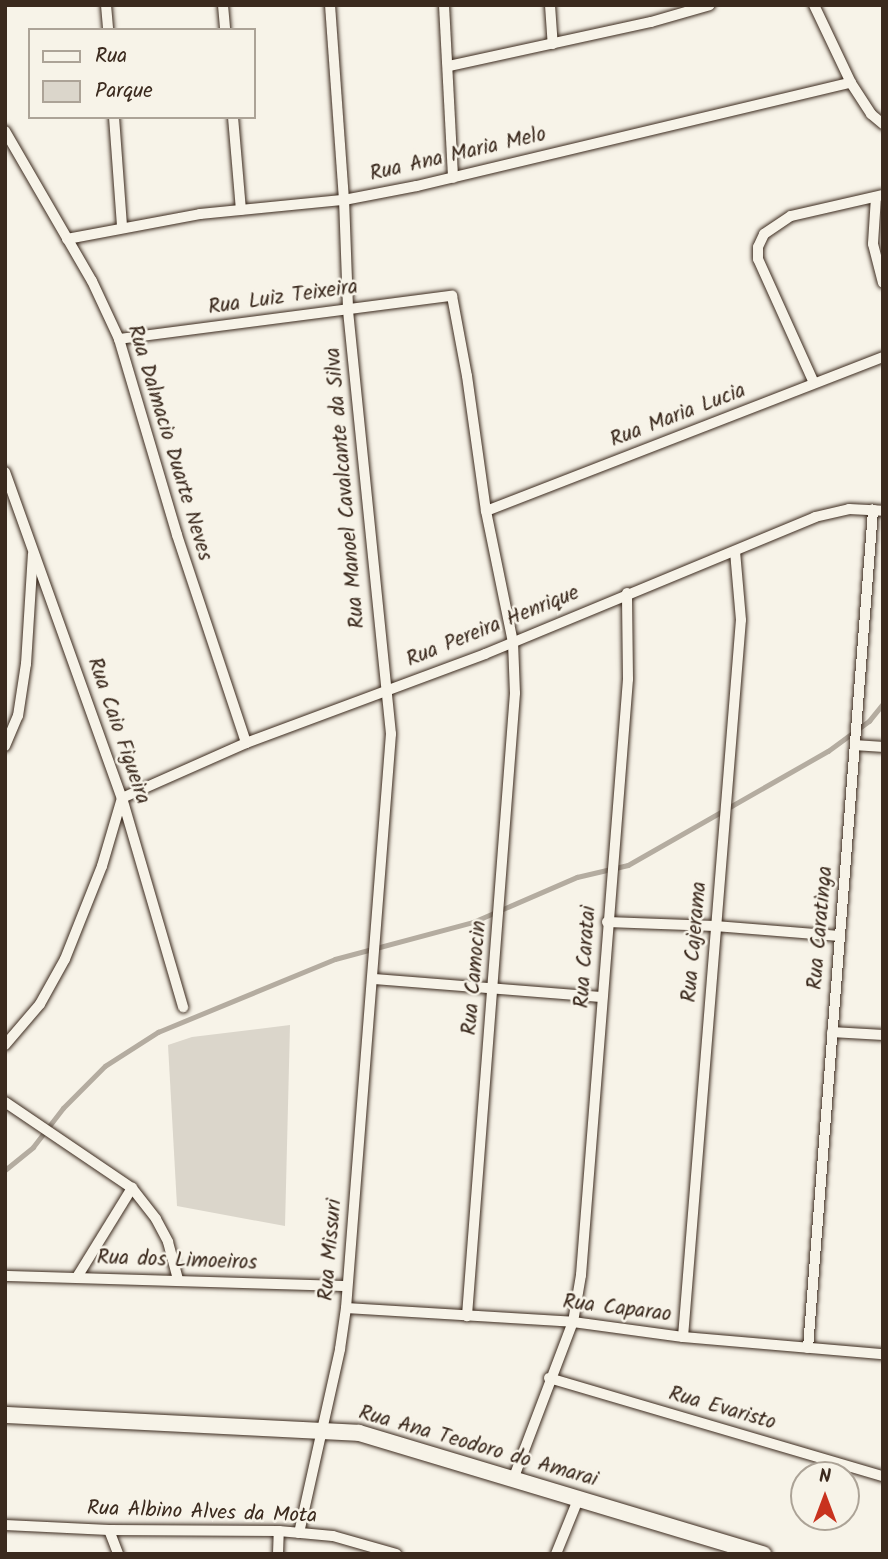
<!DOCTYPE html>
<html>
<head>
<meta charset="utf-8">
<style>
  body { margin:0 }
  #map { position:relative; width:888px; height:1559px; overflow:hidden; background:#f7f3e8; font-family:Kalam,sans-serif }
  div>[style] { position:absolute }
  .green>* { inset:0; background:#dbd6cb }
  .stream>* { height:4.5px; margin:-2.25px; padding:0 2.25px; transform-origin:2.25px; border-radius:2.25px; background:#b4aca0 }
  .roads { filter:drop-shadow(0 0 2px #3b2a1e) drop-shadow(0 0 2px #3b2a1e) }
  .street>* { height:10px; margin:-5px; padding:0 5px; transform-origin:5px; border-radius:5px; background:#f7f3e8 }
  .secondary>* { height:16px; margin:-8px; padding:0 8px; transform-origin:8px; border-radius:8px; background:#f7f3e8 }
  span { translate:-50% -50%; white-space:nowrap; text-align:center; line-height:1.15; -webkit-text-stroke:5px #f7f3e8; paint-order:stroke }
  .street-label { font-size:21px; color:#3b2a1e }
  .frame { position:absolute; inset:0; border:7px solid #3b2a1e; pointer-events:none }
  .legend { position:absolute; left:28px; top:28px; width:228px; height:91px; box-sizing:border-box; background:#f7f3e8; border:2px solid #aca397; margin:0; padding:9px 12px; list-style:none; font-size:21px; color:#3b2a1e }
  .legend li { display:flex; align-items:center; gap:14px; height:35px }
  .legend b { width:35px; border:2px solid #aca397 }
  .north { position:absolute; left:790px; top:1461px; width:70px; height:70px; box-sizing:border-box; background:#f7f3e8; border:2px solid #aca397; border-radius:50%; rotate:0deg; font-size:19px; font-weight:700; line-height:28px; text-align:center; color:#3b2a1e }
  .north::after { content:''; display:block; margin:auto; width:24px; height:32px; background:#c8321e; clip-path:polygon(50% 0,100% 100%,50% 72%,0 100%) }
</style>
</head>
<body>
<div id="map">
  <div class="green">
    <div style="clip-path:polygon(290px 1025px,285px 1226px,177px 1206px,168px 1045px,192px 1037px)"></div>
  </div>
  <div class="stream">
    <div style="left:5px;top:1170px;width:36px;rotate:-39deg"></div>
    <div style="left:33px;top:1147px;width:49px;rotate:-52.4deg"></div>
    <div style="left:63px;top:1108px;width:59px;rotate:-45deg"></div>
    <div style="left:105px;top:1066px;width:63px;rotate:-32.7deg"></div>
    <div style="left:158px;top:1032px;width:191px;rotate:-22.4deg"></div>
    <div style="left:335px;top:959px;width:143px;rotate:-15deg"></div>
    <div style="left:473px;top:922px;width:113px;rotate:-23.4deg"></div>
    <div style="left:577px;top:877px;width:52px;rotate:-13.2deg"></div>
    <div style="left:628px;top:865px;width:230px;rotate:-29.7deg"></div>
    <div style="left:828px;top:751px;width:51px;rotate:-36.2deg"></div>
    <div style="left:869px;top:721px;width:22px;rotate:-51deg"></div>
  </div>
  <div class="roads">
    <div class="street">
      <div style="left:106px;top:5px;width:25px;rotate:85deg"></div>
      <div style="left:223px;top:5px;width:25px;rotate:85deg"></div>
      <div style="left:444px;top:5px;width:173px;rotate:87deg"></div>
      <div style="left:550px;top:5px;width:39px;rotate:86deg"></div>
      <div style="left:814px;top:5px;width:86px;rotate:64.6deg"></div>
      <div style="left:851px;top:83px;width:37px;rotate:57deg"></div>
      <div style="left:871px;top:114px;width:16px;rotate:40deg"></div>
      <div style="left:449px;top:66px;width:207px;rotate:-12.3deg"></div>
      <div style="left:651px;top:22px;width:61px;rotate:-16.1deg"></div>
      <div style="left:114px;top:117px;width:110px;rotate:85.8deg"></div>
      <div style="left:233px;top:117px;width:93px;rotate:85.1deg"></div>
      <div style="left:5px;top:131px;width:173px;rotate:59.9deg"></div>
      <div style="left:92px;top:281px;width:64px;rotate:65deg"></div>
      <div style="left:119px;top:339px;width:204px;rotate:73.5deg"></div>
      <div style="left:177px;top:535px;width:219px;rotate:71.6deg"></div>
      <div style="left:876px;top:197px;width:47px;rotate:93.7deg"></div>
      <div style="left:873px;top:244px;width:40px;rotate:75.6deg"></div>
      <div style="left:67px;top:239px;width:135px;rotate:-10.6deg"></div>
      <div style="left:200px;top:214px;width:145px;rotate:-5.6deg"></div>
      <div style="left:344px;top:200px;width:74px;rotate:-10.9deg"></div>
      <div style="left:417px;top:186px;width:446px;rotate:-13.4deg"></div>
      <div style="left:119px;top:339px;width:336px;rotate:-7.4deg"></div>
      <div style="left:452px;top:296px;width:81px;rotate:79.4deg"></div>
      <div style="left:467px;top:376px;width:136px;rotate:82deg"></div>
      <div style="left:486px;top:511px;width:134px;rotate:78.4deg"></div>
      <div style="left:513px;top:642px;width:51px;rotate:87.8deg"></div>
      <div style="left:515px;top:693px;width:625px;rotate:94.41deg"></div>
      <div style="left:814px;top:383px;width:136px;rotate:-114.3deg"></div>
      <div style="left:758px;top:259px;width:12px;rotate:-90deg"></div>
      <div style="left:758px;top:247px;width:14px;rotate:-65deg"></div>
      <div style="left:764px;top:234px;width:32px;rotate:-34deg"></div>
      <div style="left:791px;top:216px;width:94px;rotate:-12.9deg"></div>
      <div style="left:5px;top:472px;width:346px;rotate:70.3deg"></div>
      <div style="left:122px;top:798px;width:218px;rotate:73.7deg"></div>
      <div style="left:486px;top:511px;width:426px;rotate:-21.2deg"></div>
      <div style="left:855px;top:745px;width:28px;rotate:4deg"></div>
      <div style="left:5px;top:746px;width:33px;rotate:-67deg"></div>
      <div style="left:18px;top:716px;width:53px;rotate:-81.3deg"></div>
      <div style="left:26px;top:664px;width:110px;rotate:-86.4deg"></div>
      <div style="left:607px;top:922px;width:108px;rotate:2.1deg"></div>
      <div style="left:715px;top:926px;width:125px;rotate:4.6deg"></div>
      <div style="left:373px;top:979px;width:230px;rotate:4.5deg"></div>
      <div style="left:832px;top:1032px;width:51px;rotate:3.4deg"></div>
      <div style="left:5px;top:1045px;width:54px;rotate:-49.5deg"></div>
      <div style="left:40px;top:1004px;width:51px;rotate:-60.9deg"></div>
      <div style="left:65px;top:959px;width:100px;rotate:-68.3deg"></div>
      <div style="left:102px;top:866px;width:71px;rotate:-73.6deg"></div>
      <div style="left:122px;top:798px;width:136px;rotate:-23.9deg"></div>
      <div style="left:246px;top:743px;width:255px;rotate:-20.4deg"></div>
      <div style="left:485px;top:654px;width:357px;rotate:-22.5deg"></div>
      <div style="left:815px;top:517px;width:35px;rotate:-13deg"></div>
      <div style="left:849px;top:509px;width:34px;rotate:3deg"></div>
      <div style="left:5px;top:1102px;width:153px;rotate:34.1deg"></div>
      <div style="left:132px;top:1188px;width:39px;rotate:52deg"></div>
      <div style="left:156px;top:1219px;width:26px;rotate:62deg"></div>
      <div style="left:168px;top:1242px;width:38px;rotate:75deg"></div>
      <div style="left:5px;top:1276px;width:342px;rotate:1.7deg"></div>
      <div style="left:77px;top:1277px;width:105px;rotate:-58.3deg"></div>
      <div style="left:346px;top:1308px;width:227px;rotate:3.5deg"></div>
      <div style="left:573px;top:1322px;width:111px;rotate:7.8deg"></div>
      <div style="left:683px;top:1337px;width:201px;rotate:4.9deg"></div>
      <div style="left:683px;top:1337px;width:719px;rotate:-85.38deg"></div>
      <div style="left:741px;top:620px;width:69px;rotate:-95deg"></div>
      <div style="left:808px;top:1348px;width:841px;rotate:-85.56deg"></div>
      <div style="left:549px;top:1378px;width:348px;rotate:16.4deg"></div>
      <div style="left:514px;top:1477px;width:166px;rotate:-69.2deg"></div>
      <div style="left:573px;top:1322px;width:48px;rotate:-80.3deg"></div>
      <div style="left:581px;top:1275px;width:598px;rotate:-85.49deg"></div>
      <div style="left:628px;top:679px;width:86px;rotate:-90.7deg"></div>
      <div style="left:5px;top:1525px;width:104px;rotate:2.8deg"></div>
      <div style="left:109px;top:1530px;width:170px;rotate:0.3deg"></div>
      <div style="left:279px;top:1531px;width:54px;rotate:5.3deg"></div>
      <div style="left:333px;top:1536px;width:66px;rotate:15.9deg"></div>
      <div style="left:109px;top:1530px;width:26px;rotate:69deg"></div>
      <div style="left:299px;top:1533px;width:189px;rotate:-77.4deg"></div>
      <div style="left:340px;top:1349px;width:41px;rotate:-81.7deg"></div>
      <div style="left:346px;top:1308px;width:576px;rotate:-85.52deg"></div>
      <div style="left:391px;top:734px;width:428px;rotate:-95.8deg"></div>
      <div style="left:348px;top:308px;width:108px;rotate:-92.1deg"></div>
      <div style="left:344px;top:200px;width:196px;rotate:-94.1deg"></div>
      <div style="left:278px;top:1554px;width:23px;rotate:-88deg"></div>
      <div style="left:556px;top:1554px;width:61px;rotate:-68deg"></div>
    </div>
    <div class="secondary">
      <div style="left:5px;top:1415px;width:354px;rotate:2.9deg"></div>
      <div style="left:359px;top:1433px;width:422px;rotate:16.7deg"></div>
    </div>
  </div>
  <div class="street-label">
    <span style="left:458px;top:155px;rotate:-13deg">Rua Ana Maria Melo</span>
    <span style="left:283px;top:298px;rotate:-8deg">Rua Luiz Teixeira</span>
    <span style="left:678px;top:416px;rotate:-21deg">Rua Maria Lucia</span>
    <span style="left:169px;top:443px;rotate:73deg">Rua Dalmacio Duarte Neves</span>
    <span style="left:346px;top:488px;rotate:-95deg">Rua Manoel Cavalcante da Silva</span>
    <span style="left:493px;top:627px;rotate:-22deg">Rua Pereira Henrique</span>
    <span style="left:118px;top:731px;rotate:71deg">Rua Caio Figueira</span>
    <span style="left:821px;top:928px;rotate:-85deg">Rua Caratinga</span>
    <span style="left:695px;top:942px;rotate:-85deg">Rua Cajerama</span>
    <span style="left:586px;top:957px;rotate:-86deg">Rua Caratai</span>
    <span style="left:475px;top:978px;rotate:-85deg">Rua Camocin</span>
    <span style="left:331px;top:1250px;rotate:-85deg">Rua Missuri</span>
    <span style="left:177px;top:1261px;rotate:2deg">Rua dos Limoeiros</span>
    <span style="left:617px;top:1309px;rotate:7deg">Rua Caparao</span>
    <span style="left:722px;top:1409px;rotate:16deg">Rua Evaristo</span>
    <span style="left:478px;top:1447px;rotate:16deg">Rua Ana Teodoro do Amarai</span>
    <span style="left:202px;top:1513px;rotate:2deg">Rua Albino Alves da Mota</span>
  </div>
  <div class="frame"></div>
  <ul class="legend">
  <li><b style="height:9px;background:#f7f3e8"></b>Rua</li>
  <li><b style="height:19px;background:#dbd6cb"></b>Parque</li>
  </ul>
  <div class="north">N</div>
</div>
</body>
</html>
